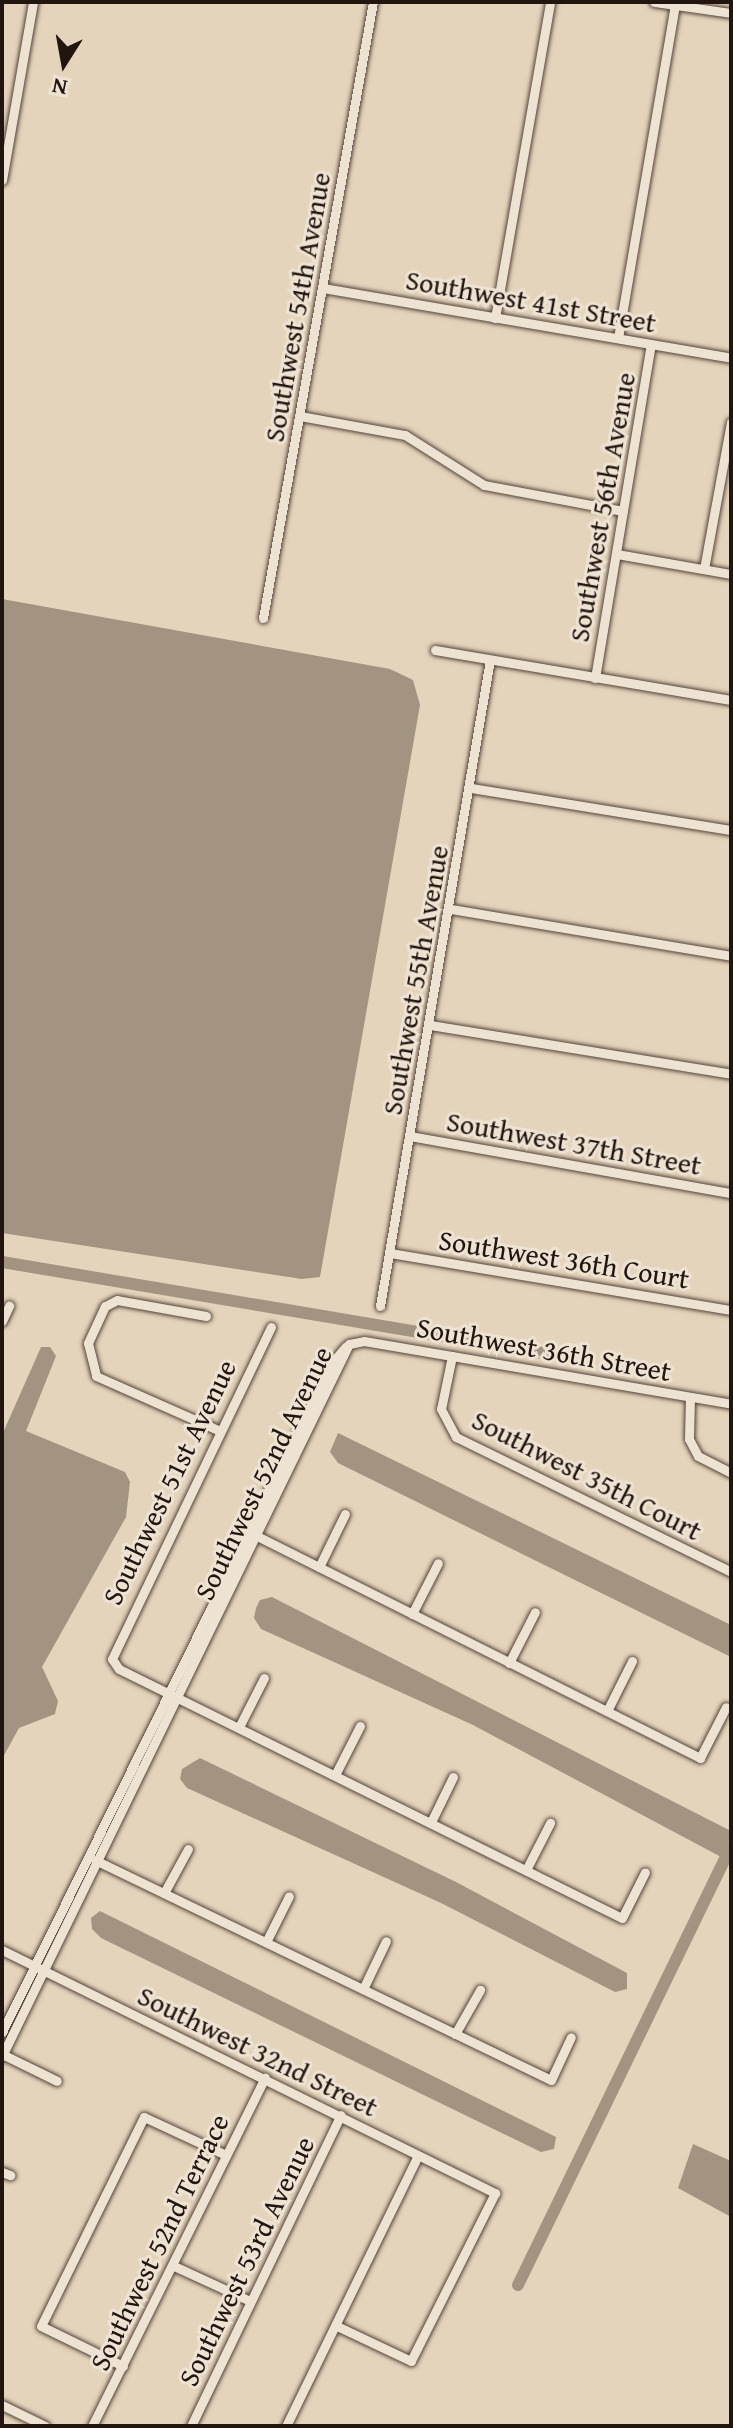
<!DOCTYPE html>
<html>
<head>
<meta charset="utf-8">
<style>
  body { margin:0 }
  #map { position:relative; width:733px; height:2428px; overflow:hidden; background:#e5d4bc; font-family:"Gentium Book Plus",serif }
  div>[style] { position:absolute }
  .water>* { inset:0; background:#a39381 }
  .canal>* { height:12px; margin:-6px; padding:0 6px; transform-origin:6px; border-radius:6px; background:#a39381 }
  .roads { filter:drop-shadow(0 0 2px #53443a) drop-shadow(0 0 2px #53443a) }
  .minor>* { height:9px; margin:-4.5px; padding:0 4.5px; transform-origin:4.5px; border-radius:4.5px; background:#eee3d3 }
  span { translate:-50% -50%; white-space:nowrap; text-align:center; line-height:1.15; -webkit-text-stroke:6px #eee3d3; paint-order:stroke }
  .street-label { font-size:28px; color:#22140e }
  .frame { position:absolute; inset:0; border:4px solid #22140e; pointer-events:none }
  .north { position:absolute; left:24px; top:24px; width:80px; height:80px; -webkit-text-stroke:6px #eee3d3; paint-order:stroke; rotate:191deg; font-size:22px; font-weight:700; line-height:32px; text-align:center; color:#22140e }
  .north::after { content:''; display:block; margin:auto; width:28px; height:36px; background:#22140e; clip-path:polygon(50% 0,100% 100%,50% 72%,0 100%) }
</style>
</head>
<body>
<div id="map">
  <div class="water">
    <div style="clip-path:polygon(2px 599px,390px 669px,413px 680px,420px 705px,320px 1277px,302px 1279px,2px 1233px)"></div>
    <div style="clip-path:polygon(41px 1347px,50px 1347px,56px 1356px,26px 1431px,125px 1472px,130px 1482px,126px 1517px,42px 1667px,58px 1701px,55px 1714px,19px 1728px,2px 1759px,2px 1435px)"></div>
    <div style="clip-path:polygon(338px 1433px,731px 1625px,731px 1657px,338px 1463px,330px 1452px)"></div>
    <div style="clip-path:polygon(272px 1597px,731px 1831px,725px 1859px,473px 1725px,261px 1629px,254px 1618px,256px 1608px,260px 1600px)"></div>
    <div style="clip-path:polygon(200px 1758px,456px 1882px,627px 1973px,627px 1989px,615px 1992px,441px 1903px,187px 1788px,180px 1779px,182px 1769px)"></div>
    <div style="clip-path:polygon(100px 1911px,556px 2137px,554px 2149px,541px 2152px,101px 1938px,92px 1929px,91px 1918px)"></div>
    <div style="clip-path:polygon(693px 2144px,731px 2161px,731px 2217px,678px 2188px)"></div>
  </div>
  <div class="canal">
    <div style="left:2px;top:1262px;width:555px;rotate:9.55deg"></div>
    <div style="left:518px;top:2285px;width:487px;rotate:-64.1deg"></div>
  </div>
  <div class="roads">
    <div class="minor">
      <div style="left:654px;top:2px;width:78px;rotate:8.1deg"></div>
      <div style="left:2px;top:180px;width:181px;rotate:-80.1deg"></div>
      <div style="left:323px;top:288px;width:414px;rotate:9.7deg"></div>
      <div style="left:495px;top:318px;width:321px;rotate:-80.1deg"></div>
      <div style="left:618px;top:338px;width:337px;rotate:-80.3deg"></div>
      <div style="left:300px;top:416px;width:107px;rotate:10.3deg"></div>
      <div style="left:405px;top:435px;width:93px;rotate:32.3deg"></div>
      <div style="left:484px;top:485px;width:141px;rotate:10.6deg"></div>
      <div style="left:617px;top:554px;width:116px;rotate:10deg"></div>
      <div style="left:704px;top:569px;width:149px;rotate:-79.6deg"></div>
      <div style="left:263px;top:618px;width:626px;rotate:-79.88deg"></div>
      <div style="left:435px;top:650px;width:300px;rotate:9.6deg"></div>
      <div style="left:595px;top:678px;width:338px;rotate:-80.5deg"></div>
      <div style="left:471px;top:788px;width:263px;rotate:9.2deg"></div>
      <div style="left:451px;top:909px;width:284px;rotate:9.5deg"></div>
      <div style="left:430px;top:1025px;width:305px;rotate:9.2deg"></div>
      <div style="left:410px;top:1136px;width:326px;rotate:10.1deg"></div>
      <div style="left:390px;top:1253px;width:346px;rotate:9.5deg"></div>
      <div style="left:380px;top:1306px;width:655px;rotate:-80.34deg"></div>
      <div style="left:206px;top:1316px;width:90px;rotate:-169.8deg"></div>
      <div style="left:117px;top:1300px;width:13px;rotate:153deg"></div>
      <div style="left:105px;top:1306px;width:41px;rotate:114.7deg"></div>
      <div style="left:88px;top:1343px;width:34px;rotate:76deg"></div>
      <div style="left:96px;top:1376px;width:133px;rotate:23.9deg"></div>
      <div style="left:2px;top:1321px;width:17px;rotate:-65deg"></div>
      <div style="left:271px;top:1327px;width:368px;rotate:115.6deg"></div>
      <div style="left:112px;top:1659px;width:12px;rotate:55deg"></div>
      <div style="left:119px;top:1669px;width:561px;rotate:26.34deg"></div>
      <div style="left:622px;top:1918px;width:51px;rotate:-63.4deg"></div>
      <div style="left:349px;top:1344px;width:15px;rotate:-11deg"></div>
      <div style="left:364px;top:1341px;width:372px;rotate:9.7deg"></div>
      <div style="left:452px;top:1356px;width:54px;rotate:101.7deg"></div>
      <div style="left:441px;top:1409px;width:32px;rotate:62deg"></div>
      <div style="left:456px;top:1437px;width:306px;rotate:26.1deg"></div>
      <div style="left:690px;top:1397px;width:42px;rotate:91.4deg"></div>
      <div style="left:689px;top:1439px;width:19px;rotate:62deg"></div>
      <div style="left:698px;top:1456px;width:37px;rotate:27deg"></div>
      <div style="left:255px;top:1535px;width:498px;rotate:26.6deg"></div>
      <div style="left:700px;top:1758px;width:57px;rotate:-63deg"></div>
      <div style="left:319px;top:1567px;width:59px;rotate:-63.9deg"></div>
      <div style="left:412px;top:1614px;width:57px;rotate:-63deg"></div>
      <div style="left:509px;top:1663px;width:57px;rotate:-63deg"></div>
      <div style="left:607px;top:1711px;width:56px;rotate:-63.4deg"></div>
      <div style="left:239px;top:1727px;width:55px;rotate:-63deg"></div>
      <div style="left:335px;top:1775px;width:55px;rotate:-63deg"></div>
      <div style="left:431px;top:1822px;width:50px;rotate:-63.9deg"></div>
      <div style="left:95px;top:1860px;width:506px;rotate:25.76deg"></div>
      <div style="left:551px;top:2080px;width:47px;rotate:-65.1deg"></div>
      <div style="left:526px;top:1870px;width:53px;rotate:-62.9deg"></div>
      <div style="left:164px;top:1893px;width:50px;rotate:-61.4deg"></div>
      <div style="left:266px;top:1942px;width:51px;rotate:-63.4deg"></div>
      <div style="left:2px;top:1950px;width:550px;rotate:26.24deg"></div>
      <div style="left:495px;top:2193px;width:188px;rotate:116.6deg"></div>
      <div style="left:411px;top:2361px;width:82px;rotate:-154.7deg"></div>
      <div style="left:363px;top:1989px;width:53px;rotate:-64.4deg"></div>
      <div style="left:2px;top:2032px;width:745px;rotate:-63.78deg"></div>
      <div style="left:331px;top:1364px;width:23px;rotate:-50deg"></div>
      <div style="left:455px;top:2034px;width:51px;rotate:-60.4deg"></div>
      <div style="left:2px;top:2054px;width:61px;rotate:26.1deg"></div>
      <div style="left:2px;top:2056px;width:792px;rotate:-64.02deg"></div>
      <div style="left:2px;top:2172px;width:9px;rotate:21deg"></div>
      <div style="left:174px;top:2266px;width:84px;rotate:24.7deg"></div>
      <div style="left:123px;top:2366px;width:91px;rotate:-154deg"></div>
      <div style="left:41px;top:2326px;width:233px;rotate:-63.8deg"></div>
      <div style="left:144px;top:2117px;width:90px;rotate:24.9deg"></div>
      <div style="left:2px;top:2405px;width:48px;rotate:26deg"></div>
      <div style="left:92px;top:2426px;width:389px;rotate:-63.6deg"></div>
      <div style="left:191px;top:2426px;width:345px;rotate:-64.3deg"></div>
      <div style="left:286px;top:2426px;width:301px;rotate:-64deg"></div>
    </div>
  </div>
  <div class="street-label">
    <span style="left:531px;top:301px;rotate:10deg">Southwest 41st Street</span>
    <span style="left:297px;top:307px;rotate:-80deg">Southwest 54th Avenue</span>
    <span style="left:602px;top:507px;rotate:-80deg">Southwest 56th Avenue</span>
    <span style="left:415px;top:980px;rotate:-80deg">Southwest 55th Avenue</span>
    <span style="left:574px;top:1143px;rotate:10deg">Southwest 37th Street</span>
    <span style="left:564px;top:1259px;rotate:9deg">Southwest 36th Court</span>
    <span style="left:544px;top:1349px;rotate:10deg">Southwest 36th Street</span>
    <span style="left:263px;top:1473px;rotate:-64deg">Southwest 52nd Avenue</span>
    <span style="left:587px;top:1475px;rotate:27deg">Southwest 35th Court</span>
    <span style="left:169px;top:1482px;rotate:-64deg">Southwest 51st Avenue</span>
    <span style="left:258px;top:2051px;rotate:26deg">Southwest 32nd Street</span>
    <span style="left:159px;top:2242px;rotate:-64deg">Southwest 52nd Terrace</span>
    <span style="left:246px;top:2261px;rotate:-64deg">Southwest 53rd Avenue</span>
  </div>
  <div class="frame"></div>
  <div class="north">N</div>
</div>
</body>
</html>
